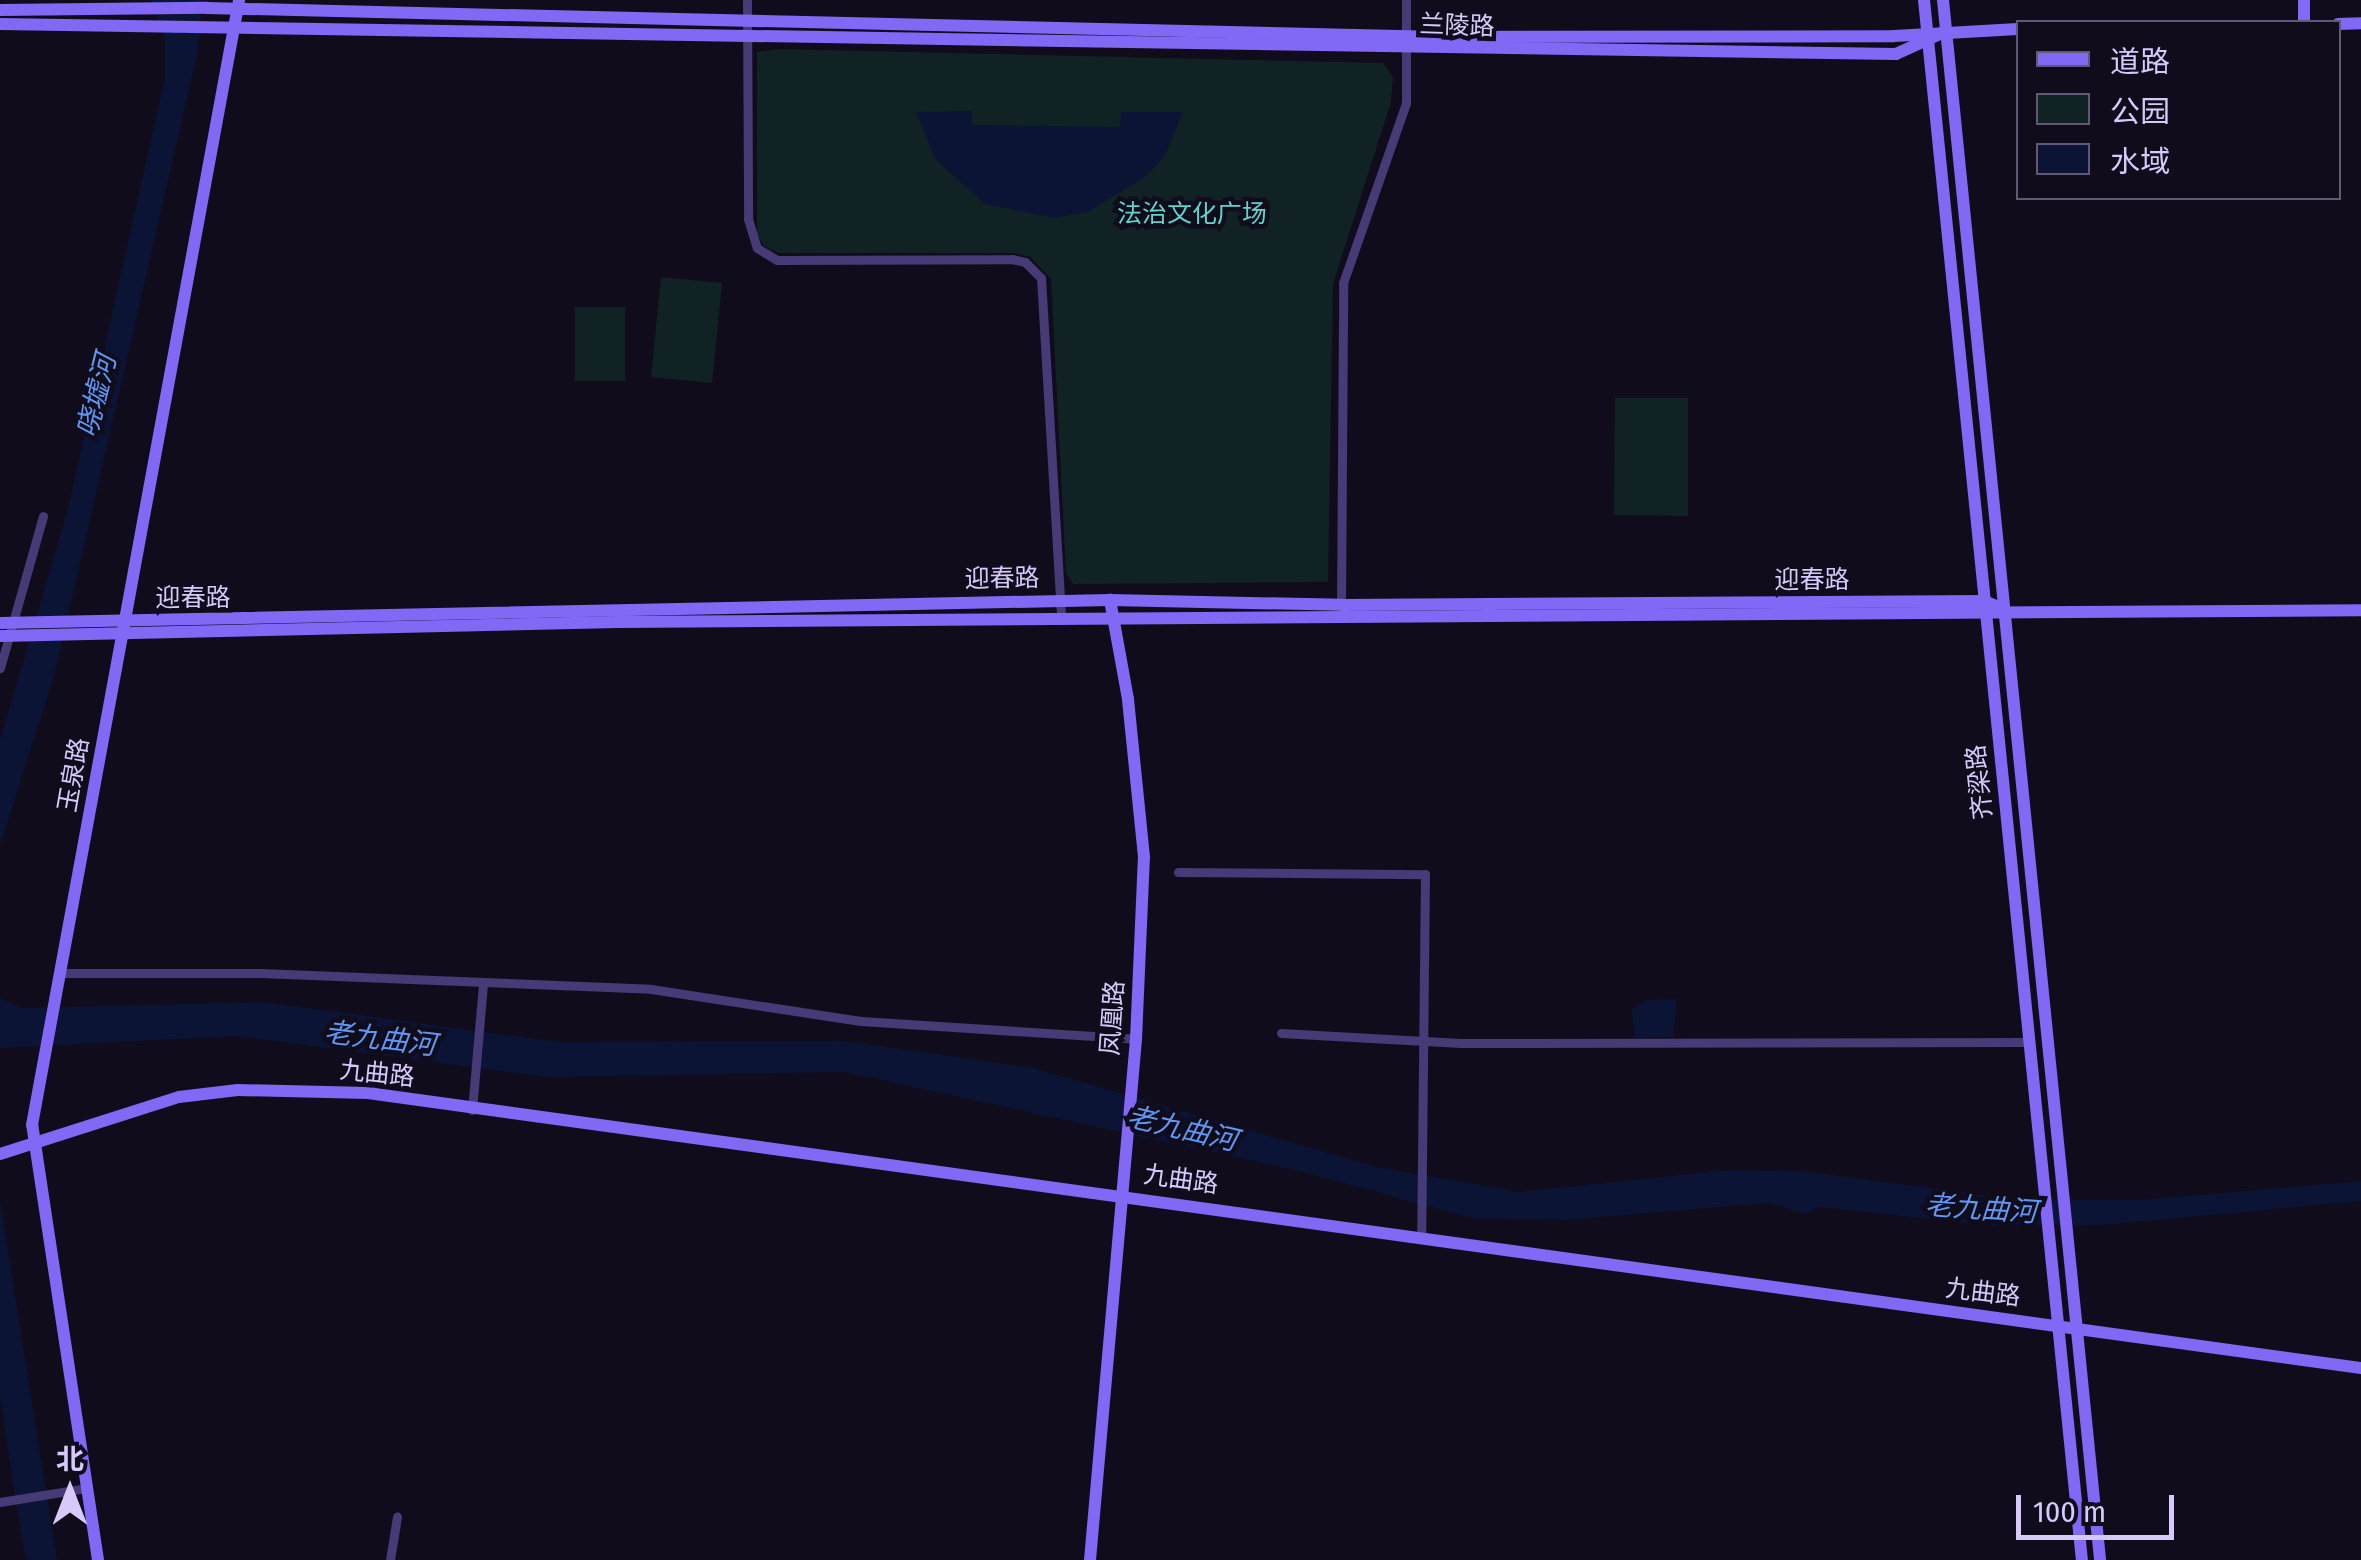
<!DOCTYPE html>
<html>
<head>
<meta charset="utf-8">
<style>
  body { margin:0 }
  #map { position:relative; width:2361px; height:1560px; overflow:hidden; background:#110c1b; font-family:"Fira Sans Condensed","Noto Sans SC",sans-serif }
  div>[style] { position:absolute }
  .green>* { inset:0; background:#102224 }
  .water>* { inset:0; background:#0b1435 }
  .street>* { height:9px; margin:-4.5px; padding:0 4.5px; transform-origin:4.5px; border-radius:4.5px; background:#463a77 }
  .secondary>* { height:12px; margin:-6px; padding:0 6px; transform-origin:6px; border-radius:6px; background:#8268f4 }
  span { translate:-50% -50%; white-space:nowrap; text-align:center; line-height:1.15; -webkit-text-stroke:9px #110c1b; paint-order:stroke }
  .street-label { font-size:25px; color:#d7cafb }
  .park-label { font-size:25px; color:#5cd5ca }
  .water-label { font-size:28px; color:#5f97f4; font-style:italic }
  .legend { position:absolute; left:2016px; top:20px; width:325px; height:180px; box-sizing:border-box; background:#110c1b; border:2px solid #605875; margin:0; padding:12px 18px; list-style:none; font-size:30px; color:#d7cafb }
  .legend li { display:flex; align-items:center; gap:20px; height:50px }
  .legend b { width:50px; border:2px solid #605875 }
  .north { position:absolute; left:20px; top:1440px; width:100px; height:100px; -webkit-text-stroke:8px #110c1b; paint-order:stroke; rotate:0deg; font-size:28px; font-weight:700; line-height:40px; text-align:center; color:#d7cafb }
  .north::after { content:''; display:block; margin:auto; width:35px; height:45px; background:#d7cafb; clip-path:polygon(50% 0,100% 100%,50% 72%,0 100%) }
  .scale { position:absolute; left:2016px; top:1495px; width:158px; height:45px; box-sizing:border-box; border:5px solid #d7cafb; border-top:0; padding-left:12px; font-size:30px; line-height:35px; white-space:nowrap; color:#d7cafb; -webkit-text-stroke:8px #110c1b; paint-order:stroke }
</style>
</head>
<body>
<div id="map">
  <div class="green">
    <div style="clip-path:polygon(780px 49px,1383px 63px,1393px 77px,1391px 102px,1333px 284px,1328px 582px,1073px 584px,1066px 573px,1051px 279px,1030px 257px,1013px 253px,779px 253px,764px 246px,757px 235px,757px 52px)"></div>
    <div style="clip-path:polygon(661px 277px,722px 283px,712px 383px,651px 377px)"></div>
    <div style="clip-path:polygon(575px 307px,625px 307px,625px 381px,575px 381px)"></div>
    <div style="clip-path:polygon(1615px 398px,1688px 398px,1688px 516px,1614px 515px)"></div>
  </div>
  <div class="water">
    <div style="clip-path:polygon(151px 0,202px 0,198px 50px,54px 676px,0 845px,0 741px,68px 509px,165px 78px,165px 38px)"></div>
    <div style="clip-path:polygon(972px 111px,972px 125px,1120px 127px,1121px 112px,1183px 112px,1165px 156px,1145px 177px,1088px 212px,1055px 218px,985px 204px,936px 160px,916px 112px)"></div>
    <div style="clip-path:polygon(0 998px,22px 1008px,263px 1002px,559px 1042px,845px 1041px,1033px 1068px,1377px 1167px,1520px 1192px,1729px 1170px,1802px 1171px,2013px 1199px,2139px 1200px,2361px 1181px,2361px 1201px,2102px 1225px,1998px 1226px,1819px 1207px,1806px 1214px,1766px 1203px,1567px 1220px,1471px 1218px,1300px 1171px,845px 1072px,546px 1077px,237px 1036px,0 1048px)"></div>
    <div style="clip-path:polygon(1677px 999px,1673px 1037px,1634px 1038px,1632px 1009px,1648px 1000px)"></div>
    <div style="clip-path:polygon(0 1201px,57px 1560px,26px 1560px,19px 1521px,0 1397px)"></div>
  </div>
  <div class="street">
    <div style="left:747px;top:0;width:219px;rotate:89.7deg"></div>
    <div style="left:748px;top:219px;width:30px;rotate:73deg"></div>
    <div style="left:757px;top:248px;width:23px;rotate:31deg"></div>
    <div style="left:777px;top:260px;width:235px;rotate:-0.2deg"></div>
    <div style="left:1012px;top:259px;width:13px;rotate:13deg"></div>
    <div style="left:1025px;top:262px;width:23px;rotate:45deg"></div>
    <div style="left:1041px;top:278px;width:342px;rotate:86.6deg"></div>
    <div style="left:1341px;top:606px;width:323px;rotate:-89.6deg"></div>
    <div style="left:1343px;top:283px;width:191px;rotate:-70.7deg"></div>
    <div style="left:1406px;top:103px;width:103px;rotate:-90deg"></div>
    <div style="left:0;top:668px;width:158px;rotate:-74.2deg"></div>
    <div style="left:1178px;top:872px;width:247px;rotate:0.5deg"></div>
    <div style="left:1425px;top:874px;width:363px;rotate:90.6deg"></div>
    <div style="left:61px;top:973px;width:200px"></div>
    <div style="left:261px;top:973px;width:390px;rotate:2.3deg"></div>
    <div style="left:651px;top:989px;width:212px;rotate:8.7deg"></div>
    <div style="left:861px;top:1021px;width:276px;rotate:3.7deg"></div>
    <div style="left:1281px;top:1033px;width:180px;rotate:3.2deg"></div>
    <div style="left:1461px;top:1043px;width:568px;rotate:-0.1deg"></div>
    <div style="left:472px;top:1110px;width:127px;rotate:-85deg"></div>
    <div style="left:0;top:1502px;width:87px;rotate:-9.2deg"></div>
    <div style="left:390px;top:1560px;width:44px;rotate:-80.8deg"></div>
  </div>
  <div class="secondary">
    <div style="left:1924px;top:0;width:1568px;rotate:84.22deg"></div>
    <div style="left:1943px;top:0;width:1568px;rotate:84.25deg"></div>
    <div style="left:2304px;top:0;width:22px;rotate:90deg"></div>
    <div style="left:0;top:10px;width:207px;rotate:-0.6deg"></div>
    <div style="left:207px;top:8px;width:1234px;rotate:1.35deg"></div>
    <div style="left:1441px;top:37px;width:453px;rotate:-0.1deg"></div>
    <div style="left:1894px;top:36px;width:124px;rotate:-3.2deg"></div>
    <div style="left:0;top:24px;width:1896px;rotate:0.91deg"></div>
    <div style="left:1896px;top:54px;width:53px;rotate:-24.6deg"></div>
    <div style="left:2338px;top:24px;width:23px;rotate:-2deg"></div>
    <div style="left:0;top:623px;width:1110px;rotate:-1.19deg"></div>
    <div style="left:1110px;top:600px;width:232px;rotate:1.2deg"></div>
    <div style="left:1342px;top:605px;width:642px;rotate:-0.36deg"></div>
    <div style="left:1984px;top:601px;width:22px;rotate:22deg"></div>
    <div style="left:0;top:636px;width:617px;rotate:-1.3deg"></div>
    <div style="left:617px;top:622px;width:1744px;rotate:-0.39deg"></div>
    <div style="left:0;top:1154px;width:188px;rotate:-17.7deg"></div>
    <div style="left:179px;top:1097px;width:59px;rotate:-6.8deg"></div>
    <div style="left:238px;top:1090px;width:130px;rotate:1.3deg"></div>
    <div style="left:368px;top:1093px;width:2012px;rotate:7.86deg"></div>
    <div style="left:98px;top:1560px;width:440px;rotate:-98.6deg"></div>
    <div style="left:32px;top:1125px;width:1144px;rotate:-79.57deg"></div>
    <div style="left:1090px;top:1560px;width:523px;rotate:-84.95deg"></div>
    <div style="left:1136px;top:1039px;width:182px;rotate:-87.5deg"></div>
    <div style="left:1144px;top:857px;width:159px;rotate:-95.8deg"></div>
    <div style="left:1128px;top:699px;width:101px;rotate:-100.3deg"></div>
  </div>
  <div class="street-label">
    <span style="left:1457px;top:26px;rotate:2deg">兰陵路</span>
    <span style="left:1002px;top:579px;rotate:-1deg">迎春路</span>
    <span style="left:1812px;top:580px">迎春路</span>
    <span style="left:193px;top:598px">迎春路</span>
    <span style="left:74px;top:775px;rotate:-80deg">玉泉路</span>
    <span style="left:1980px;top:782px;rotate:-96deg">齐梁路</span>
    <span style="left:1113px;top:1018px;rotate:-86deg">凤凰路</span>
    <span style="left:377px;top:1074px;rotate:6deg">九曲路</span>
    <span style="left:1181px;top:1180px;rotate:8deg">九曲路</span>
    <span style="left:1983px;top:1293px;rotate:7deg">九曲路</span>
  </div>
  <div class="park-label">
    <span style="left:1192px;top:214px">法治文化广场</span>
  </div>
  <div class="water-label">
    <span style="left:97px;top:396px;rotate:-76deg">哓墟河</span>
    <span style="left:380px;top:1039px;rotate:7deg">老九曲河</span>
    <span style="left:1182px;top:1129px;rotate:13deg">老九曲河</span>
    <span style="left:1981px;top:1209px;rotate:4deg">老九曲河</span>
  </div>
  <ul class="legend">
  <li><b style="height:12px;background:#8268f4"></b>道路</li>
  <li><b style="height:28px;background:#102224"></b>公园</li>
  <li><b style="height:28px;background:#0b1435"></b>水域</li>
  </ul>
  <div class="north">北</div>
  <div class="scale">100 m</div>
</div>
</body>
</html>
